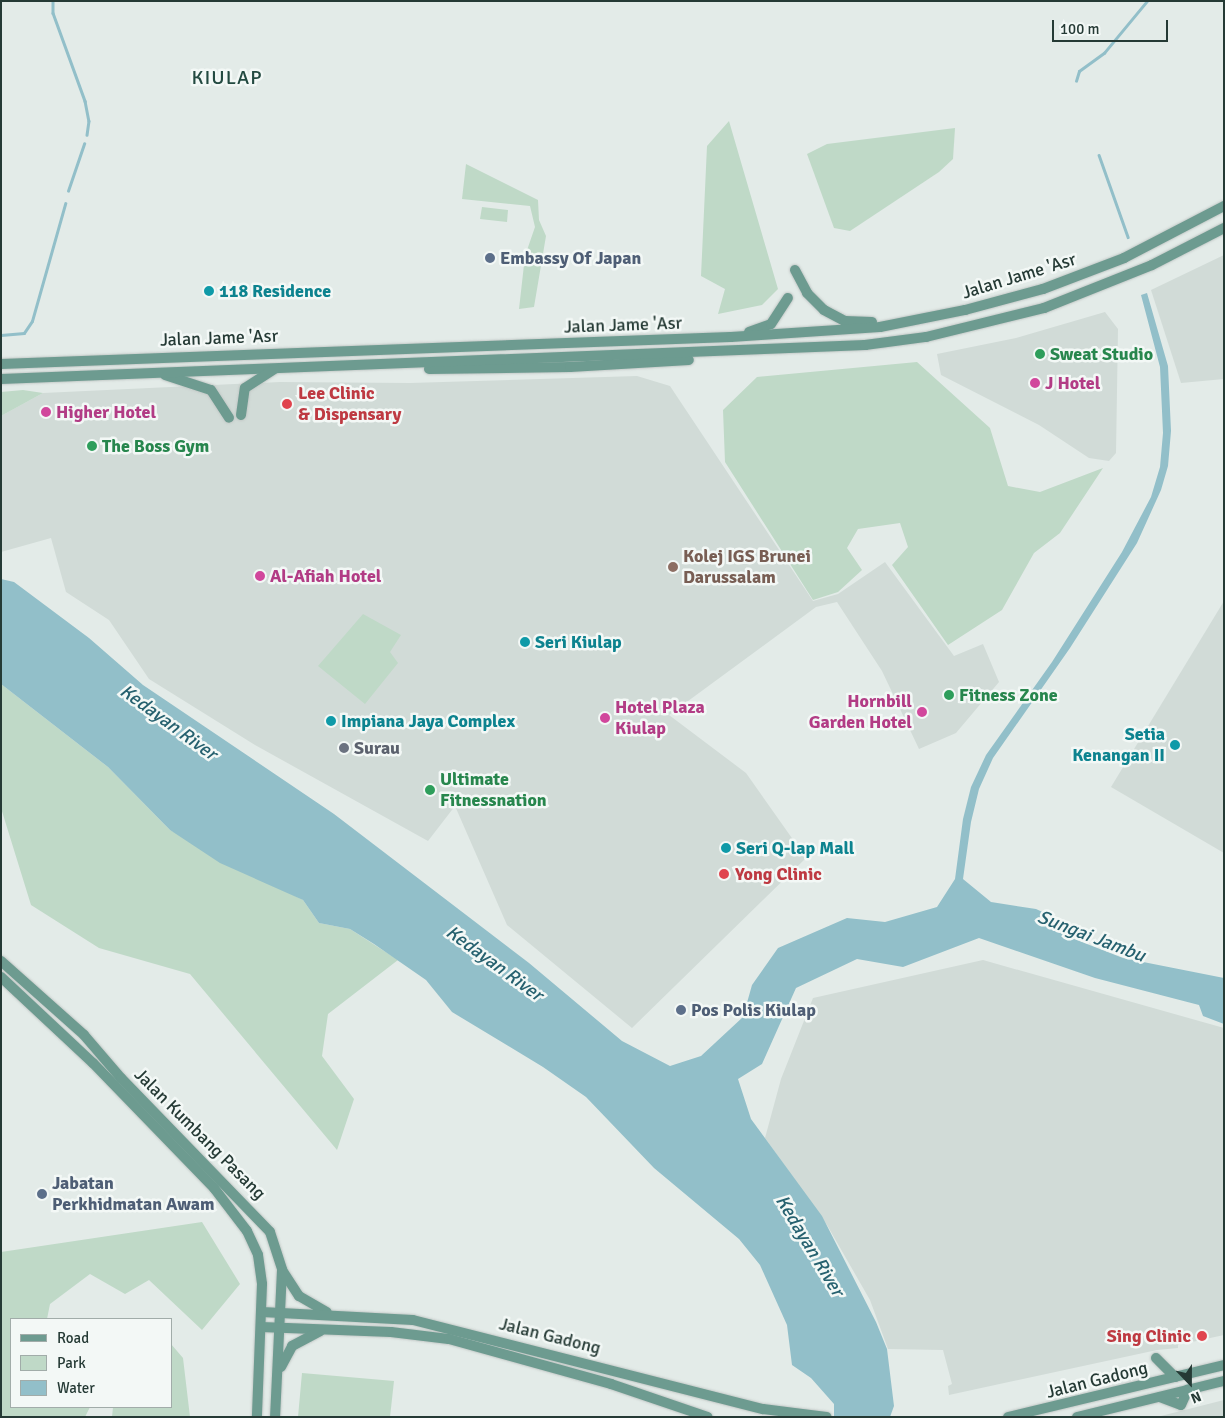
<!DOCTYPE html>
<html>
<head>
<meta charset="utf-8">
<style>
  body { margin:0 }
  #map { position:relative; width:1225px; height:1418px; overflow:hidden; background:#e3ebe8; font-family:Signika,sans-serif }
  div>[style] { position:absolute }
  .built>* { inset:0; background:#d1dbd7 }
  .green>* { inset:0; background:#bfd9c7 }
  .water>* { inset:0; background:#92bfc9 }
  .stream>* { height:2.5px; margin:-1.25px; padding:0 1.25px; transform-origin:1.25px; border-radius:1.25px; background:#92bfc9 }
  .roads { filter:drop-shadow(0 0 1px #c2c8c6) drop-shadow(0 0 1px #c2c8c6) }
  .major>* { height:10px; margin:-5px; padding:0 5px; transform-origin:5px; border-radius:5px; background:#6d9b90 }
  .dots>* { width:14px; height:14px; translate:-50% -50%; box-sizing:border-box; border:2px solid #f3f8f6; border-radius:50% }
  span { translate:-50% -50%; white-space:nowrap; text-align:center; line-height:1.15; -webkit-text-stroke:5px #f3f8f6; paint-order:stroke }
  .service-label { font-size:18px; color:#4e5e75; font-weight:700 }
  .left { translate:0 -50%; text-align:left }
  .street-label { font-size:18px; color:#253a35 }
  .culture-label { font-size:18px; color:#0d838f; font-weight:700 }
  .right { translate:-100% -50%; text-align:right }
  .leisure-label { font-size:18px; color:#27864d; font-weight:700 }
  .hotel-label { font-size:18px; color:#b23c85; font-weight:700 }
  .health-label { font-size:18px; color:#be3a42; font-weight:700 }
  .education-label { font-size:18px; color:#785e54; font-weight:700 }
  .worship-label { font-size:18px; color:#5b616d; font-weight:700 }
  .water-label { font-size:19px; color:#26616f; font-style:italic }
  .quarter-label { font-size:20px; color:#234a41; letter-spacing:1px }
  .frame { position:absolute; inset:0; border:2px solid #253a35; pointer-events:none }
  .legend { position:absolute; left:10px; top:1318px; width:162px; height:90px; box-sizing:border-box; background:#f3f8f6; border:1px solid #a1aca9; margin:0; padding:6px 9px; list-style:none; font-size:15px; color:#253a35 }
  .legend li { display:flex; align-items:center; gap:10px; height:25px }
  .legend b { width:25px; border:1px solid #a1aca9 }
  .north { position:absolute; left:1165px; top:1358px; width:50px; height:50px; -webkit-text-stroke:4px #f3f8f6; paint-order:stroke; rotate:158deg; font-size:14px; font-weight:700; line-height:20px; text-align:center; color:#253a35 }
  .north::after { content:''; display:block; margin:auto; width:18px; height:22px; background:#253a35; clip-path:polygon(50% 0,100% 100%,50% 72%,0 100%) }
  .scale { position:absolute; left:1052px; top:20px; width:116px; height:22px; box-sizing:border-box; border:2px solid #253a35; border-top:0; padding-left:6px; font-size:15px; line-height:18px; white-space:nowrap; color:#253a35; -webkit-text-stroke:4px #f3f8f6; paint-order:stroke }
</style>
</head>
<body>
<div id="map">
  <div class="built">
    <div style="clip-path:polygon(1224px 255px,1224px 379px,1181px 383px,1151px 290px)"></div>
    <div style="clip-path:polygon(1105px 312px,1118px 329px,1116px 453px,1109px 461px,1089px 458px,1039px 425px,941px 375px,937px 354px,1016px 338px)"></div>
    <div style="clip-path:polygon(637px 376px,670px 386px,813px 601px,838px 594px,885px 562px,954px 656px,983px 644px,999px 682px,956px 733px,919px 749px,882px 671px,837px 602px,816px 607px,669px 715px,746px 773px,806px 858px,632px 1028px,507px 925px,455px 806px,428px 841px,255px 745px,149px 679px,109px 620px,66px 592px,51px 538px,1px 552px,1px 416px,43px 393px,280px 382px,410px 383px)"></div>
    <div style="clip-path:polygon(1224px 601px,1224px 853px,1111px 787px)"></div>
    <div style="clip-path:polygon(983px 960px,1224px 1028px,1224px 1335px,1178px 1345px,1178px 1348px,1157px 1350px,949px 1395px,948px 1386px,952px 1384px,943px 1350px,888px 1349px,870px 1300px,827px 1225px,765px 1138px,781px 1079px,813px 998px)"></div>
    <div style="clip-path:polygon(1224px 1400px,1224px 1417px,1157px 1417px)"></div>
  </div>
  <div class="green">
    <div style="clip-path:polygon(729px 121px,778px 289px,762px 305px,718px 314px,725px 289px,701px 276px,707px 146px)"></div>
    <div style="clip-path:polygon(955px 128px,953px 159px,939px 172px,850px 231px,834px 228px,807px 154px,827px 144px)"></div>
    <div style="clip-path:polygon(466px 164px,538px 200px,539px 220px,546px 236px,534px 307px,519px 309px,525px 256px,535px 227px,530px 206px,462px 199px)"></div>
    <div style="clip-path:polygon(482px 207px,508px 210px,507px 222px,480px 219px)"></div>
    <div style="clip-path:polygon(917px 362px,990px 428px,1008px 486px,1040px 492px,1103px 468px,1060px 533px,1034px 553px,1002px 610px,948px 645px,892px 565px,908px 547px,900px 523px,858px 529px,847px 548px,862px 570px,838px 592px,813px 600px,725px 462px,723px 410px,757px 377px)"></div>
    <div style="clip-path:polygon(23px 390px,43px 393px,1px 416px,1px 392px)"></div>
    <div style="clip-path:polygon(363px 614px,401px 635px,390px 652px,398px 663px,365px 704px,318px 666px)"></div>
    <div style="clip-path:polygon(1px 684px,108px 767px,170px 830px,303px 900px,319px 923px,350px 929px,398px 960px,328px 1014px,322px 1056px,354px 1099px,337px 1150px,190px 974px,99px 948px,31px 905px,1px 808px)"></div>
    <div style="clip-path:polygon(202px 1222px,240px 1284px,202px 1330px,149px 1280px,125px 1294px,90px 1274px,50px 1304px,47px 1319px,11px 1319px,11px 1407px,90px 1407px,85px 1417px,1px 1417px,1px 1252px)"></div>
    <div style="clip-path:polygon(171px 1344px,183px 1358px,190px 1417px,112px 1417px,113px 1407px,171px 1407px)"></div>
    <div style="clip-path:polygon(302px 1373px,394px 1381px,390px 1417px,298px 1417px)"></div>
  </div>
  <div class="water">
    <div style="clip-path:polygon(1147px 293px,1168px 366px,1171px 431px,1168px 466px,1161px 490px,1137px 543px,1070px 648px,993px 758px,979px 789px,971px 822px,963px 879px,991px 902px,1036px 909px,1060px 920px,1069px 937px,1123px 958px,1224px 978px,1224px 1024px,1203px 1016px,1199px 1005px,1095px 978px,979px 938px,903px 967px,857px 959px,796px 988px,762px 1064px,738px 1079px,751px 1119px,822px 1216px,876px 1322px,887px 1349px,894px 1406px,890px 1417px,834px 1417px,834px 1404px,811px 1378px,792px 1365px,787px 1325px,760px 1265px,739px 1239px,654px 1168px,586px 1097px,543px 1067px,452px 1012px,426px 980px,374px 944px,350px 929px,319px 923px,303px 900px,220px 863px,170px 830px,108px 767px,1px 684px,1px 579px,14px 582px,89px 638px,143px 685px,334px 814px,529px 963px,622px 1041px,670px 1066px,701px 1056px,743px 1017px,752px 985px,778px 948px,847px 918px,885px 922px,937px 907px,955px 879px,963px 819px,971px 787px,986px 755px,1052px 662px,1122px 552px,1151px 497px,1160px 467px,1163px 433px,1160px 367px,1141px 295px)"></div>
  </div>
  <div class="stream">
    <div style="left:53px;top:1px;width:12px;rotate:90deg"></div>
    <div style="left:53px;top:13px;width:94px;rotate:70deg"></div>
    <div style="left:85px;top:101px;width:20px;rotate:79deg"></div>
    <div style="left:89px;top:121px;width:14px;rotate:98deg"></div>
    <div style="left:1076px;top:81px;width:10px;rotate:-73deg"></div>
    <div style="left:1079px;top:71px;width:31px;rotate:-36deg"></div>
    <div style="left:1104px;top:53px;width:67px;rotate:-50.4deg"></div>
    <div style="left:1099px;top:155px;width:87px;rotate:70.5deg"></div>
    <div style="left:68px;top:191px;width:50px;rotate:-71.2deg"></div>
    <div style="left:1px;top:335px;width:23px;rotate:-5deg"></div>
    <div style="left:24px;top:333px;width:14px;rotate:-56deg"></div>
    <div style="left:32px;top:321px;width:122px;rotate:-74.2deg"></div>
  </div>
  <div class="roads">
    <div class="major">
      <div style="left:795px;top:270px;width:26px;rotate:62deg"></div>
      <div style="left:807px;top:293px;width:24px;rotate:45deg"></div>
      <div style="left:824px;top:310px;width:24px;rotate:28deg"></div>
      <div style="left:845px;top:321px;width:27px;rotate:2deg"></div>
      <div style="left:749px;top:332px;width:23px;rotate:-20deg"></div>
      <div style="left:771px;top:324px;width:31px;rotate:-57deg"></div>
      <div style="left:1px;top:364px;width:730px;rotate:-2.12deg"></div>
      <div style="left:731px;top:337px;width:149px;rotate:-3.8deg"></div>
      <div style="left:880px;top:327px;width:87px;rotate:-11.3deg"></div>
      <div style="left:965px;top:310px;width:81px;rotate:-15.1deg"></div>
      <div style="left:1043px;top:289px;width:87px;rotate:-20.9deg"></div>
      <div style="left:1124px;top:258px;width:113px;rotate:-27.5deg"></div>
      <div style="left:429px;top:369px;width:141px;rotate:-0.8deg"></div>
      <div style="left:570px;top:367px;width:119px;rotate:-3.4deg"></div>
      <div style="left:165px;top:375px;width:48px;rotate:18.1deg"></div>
      <div style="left:211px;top:390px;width:33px;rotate:57deg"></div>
      <div style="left:1px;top:379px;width:865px;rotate:-2.25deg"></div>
      <div style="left:865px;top:345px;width:62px;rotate:-7.5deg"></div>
      <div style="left:926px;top:337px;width:122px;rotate:-13.8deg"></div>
      <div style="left:1044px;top:308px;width:116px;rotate:-21.7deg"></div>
      <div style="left:1152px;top:265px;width:81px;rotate:-27.2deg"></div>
      <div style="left:241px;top:415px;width:27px;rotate:-82deg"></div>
      <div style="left:245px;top:388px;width:35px;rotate:-33deg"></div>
      <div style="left:1px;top:961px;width:111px;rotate:41.7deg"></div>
      <div style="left:84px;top:1035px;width:57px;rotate:49.3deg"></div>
      <div style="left:121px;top:1078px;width:214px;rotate:45.9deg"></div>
      <div style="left:270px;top:1232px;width:40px;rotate:72deg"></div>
      <div style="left:282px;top:1270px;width:147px;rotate:92.7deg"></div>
      <div style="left:1px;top:977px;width:126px;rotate:43.1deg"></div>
      <div style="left:93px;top:1063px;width:174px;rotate:45.9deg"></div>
      <div style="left:214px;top:1188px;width:54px;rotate:52.5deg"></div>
      <div style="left:247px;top:1231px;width:26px;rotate:65deg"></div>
      <div style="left:258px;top:1255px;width:29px;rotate:82deg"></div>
      <div style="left:262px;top:1284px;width:133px;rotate:92.2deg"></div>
      <div style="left:282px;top:1270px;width:31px;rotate:57deg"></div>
      <div style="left:299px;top:1296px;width:32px;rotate:30deg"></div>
      <div style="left:262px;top:1312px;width:151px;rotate:3deg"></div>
      <div style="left:413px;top:1320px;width:361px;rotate:14.3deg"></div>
      <div style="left:763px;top:1409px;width:64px;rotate:7.1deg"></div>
      <div style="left:261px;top:1327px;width:130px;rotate:2.2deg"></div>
      <div style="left:391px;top:1332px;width:58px;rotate:6.9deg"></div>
      <div style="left:449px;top:1339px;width:168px;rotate:15.5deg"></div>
      <div style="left:611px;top:1384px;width:102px;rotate:18.8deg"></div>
      <div style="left:1156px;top:1358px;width:27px;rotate:45deg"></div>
      <div style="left:281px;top:1367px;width:24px;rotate:-62deg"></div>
      <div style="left:292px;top:1346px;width:32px;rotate:-28deg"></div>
      <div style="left:1160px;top:1397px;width:22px;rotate:21deg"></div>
      <div style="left:1181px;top:1405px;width:17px;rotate:-66deg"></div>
      <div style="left:1008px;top:1417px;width:222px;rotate:-13.5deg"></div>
      <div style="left:1077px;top:1417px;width:151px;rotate:-13.8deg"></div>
    </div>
  </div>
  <div class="dots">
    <div style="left:490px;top:258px;background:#5c6f8a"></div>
    <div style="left:209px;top:291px;background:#0f9aa8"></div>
    <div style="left:1040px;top:354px;background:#2e9e5b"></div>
    <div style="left:1035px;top:383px;background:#d1479c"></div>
    <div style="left:287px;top:404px;background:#e0444e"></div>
    <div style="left:46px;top:412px;background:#d1479c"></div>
    <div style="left:92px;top:446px;background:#2e9e5b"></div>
    <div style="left:673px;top:567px;background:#8d6e63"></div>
    <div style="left:260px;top:576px;background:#d1479c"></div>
    <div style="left:525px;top:642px;background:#0f9aa8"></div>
    <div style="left:949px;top:695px;background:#2e9e5b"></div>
    <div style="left:922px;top:712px;background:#d1479c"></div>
    <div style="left:605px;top:718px;background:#d1479c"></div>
    <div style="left:331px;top:721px;background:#0f9aa8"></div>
    <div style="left:1175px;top:745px;background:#0f9aa8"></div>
    <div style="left:344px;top:748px;background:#6b7280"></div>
    <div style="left:430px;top:790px;background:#2e9e5b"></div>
    <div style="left:726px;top:848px;background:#0f9aa8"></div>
    <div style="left:724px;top:874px;background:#e0444e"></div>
    <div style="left:681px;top:1010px;background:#5c6f8a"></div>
    <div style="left:42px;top:1194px;background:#5c6f8a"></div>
    <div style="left:1202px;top:1336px;background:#e0444e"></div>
  </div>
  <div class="service-label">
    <span class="left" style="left:500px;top:258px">Embassy Of Japan</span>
    <span class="left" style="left:691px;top:1010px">Pos Polis Kiulap</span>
    <span class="left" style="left:52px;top:1194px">Jabatan<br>Perkhidmatan Awam</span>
  </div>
  <div class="street-label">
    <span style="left:1019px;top:276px;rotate:-17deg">Jalan Jame 'Asr</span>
    <span style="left:623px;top:325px;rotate:-2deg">Jalan Jame 'Asr</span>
    <span style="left:219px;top:338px;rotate:-2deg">Jalan Jame 'Asr</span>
    <span style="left:200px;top:1134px;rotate:45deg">Jalan Kumbang Pasang</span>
    <span style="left:550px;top:1336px;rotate:14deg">Jalan Gadong</span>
    <span style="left:1097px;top:1380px;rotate:-14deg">Jalan Gadong</span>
  </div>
  <div class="culture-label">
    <span class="left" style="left:219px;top:291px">118 Residence</span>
    <span class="left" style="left:535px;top:642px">Seri Kiulap</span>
    <span class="left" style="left:341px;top:721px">Impiana Jaya Complex</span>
    <span class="right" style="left:1165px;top:745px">Setia<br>Kenangan II</span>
    <span class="left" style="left:736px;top:848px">Seri Q-lap Mall</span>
  </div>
  <div class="leisure-label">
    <span class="left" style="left:1050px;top:354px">Sweat Studio</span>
    <span class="left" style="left:102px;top:446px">The Boss Gym</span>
    <span class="left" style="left:959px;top:695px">Fitness Zone</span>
    <span class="left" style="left:440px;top:790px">Ultimate<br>Fitnessnation</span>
  </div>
  <div class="hotel-label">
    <span class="left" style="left:1045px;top:383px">J Hotel</span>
    <span class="left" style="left:56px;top:412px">Higher Hotel</span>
    <span class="left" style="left:270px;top:576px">Al-Afiah Hotel</span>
    <span class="right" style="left:912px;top:712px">Hornbill<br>Garden Hotel</span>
    <span class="left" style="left:615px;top:718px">Hotel Plaza<br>Kiulap</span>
  </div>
  <div class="health-label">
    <span class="left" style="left:298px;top:404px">Lee Clinic<br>&amp; Dispensary</span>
    <span class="left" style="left:735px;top:874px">Yong Clinic</span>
    <span class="right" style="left:1191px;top:1336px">Sing Clinic</span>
  </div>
  <div class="education-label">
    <span class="left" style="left:683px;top:567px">Kolej IGS Brunei<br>Darussalam</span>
  </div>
  <div class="worship-label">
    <span class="left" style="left:354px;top:748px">Surau</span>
  </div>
  <div class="water-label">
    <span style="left:168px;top:723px;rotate:36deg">Kedayan River</span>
    <span style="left:1091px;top:937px;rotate:21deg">Sungai Jambu</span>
    <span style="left:494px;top:964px;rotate:36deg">Kedayan River</span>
    <span style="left:809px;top:1246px;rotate:59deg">Kedayan River</span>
  </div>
  <div class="quarter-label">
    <span style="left:227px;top:77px">KIULAP</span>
  </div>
  <div class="frame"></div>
  <ul class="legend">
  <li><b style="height:6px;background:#6d9b90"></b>Road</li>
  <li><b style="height:14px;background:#bfd9c7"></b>Park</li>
  <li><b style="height:14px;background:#92bfc9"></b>Water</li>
  </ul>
  <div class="north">N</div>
  <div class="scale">100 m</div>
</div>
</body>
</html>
